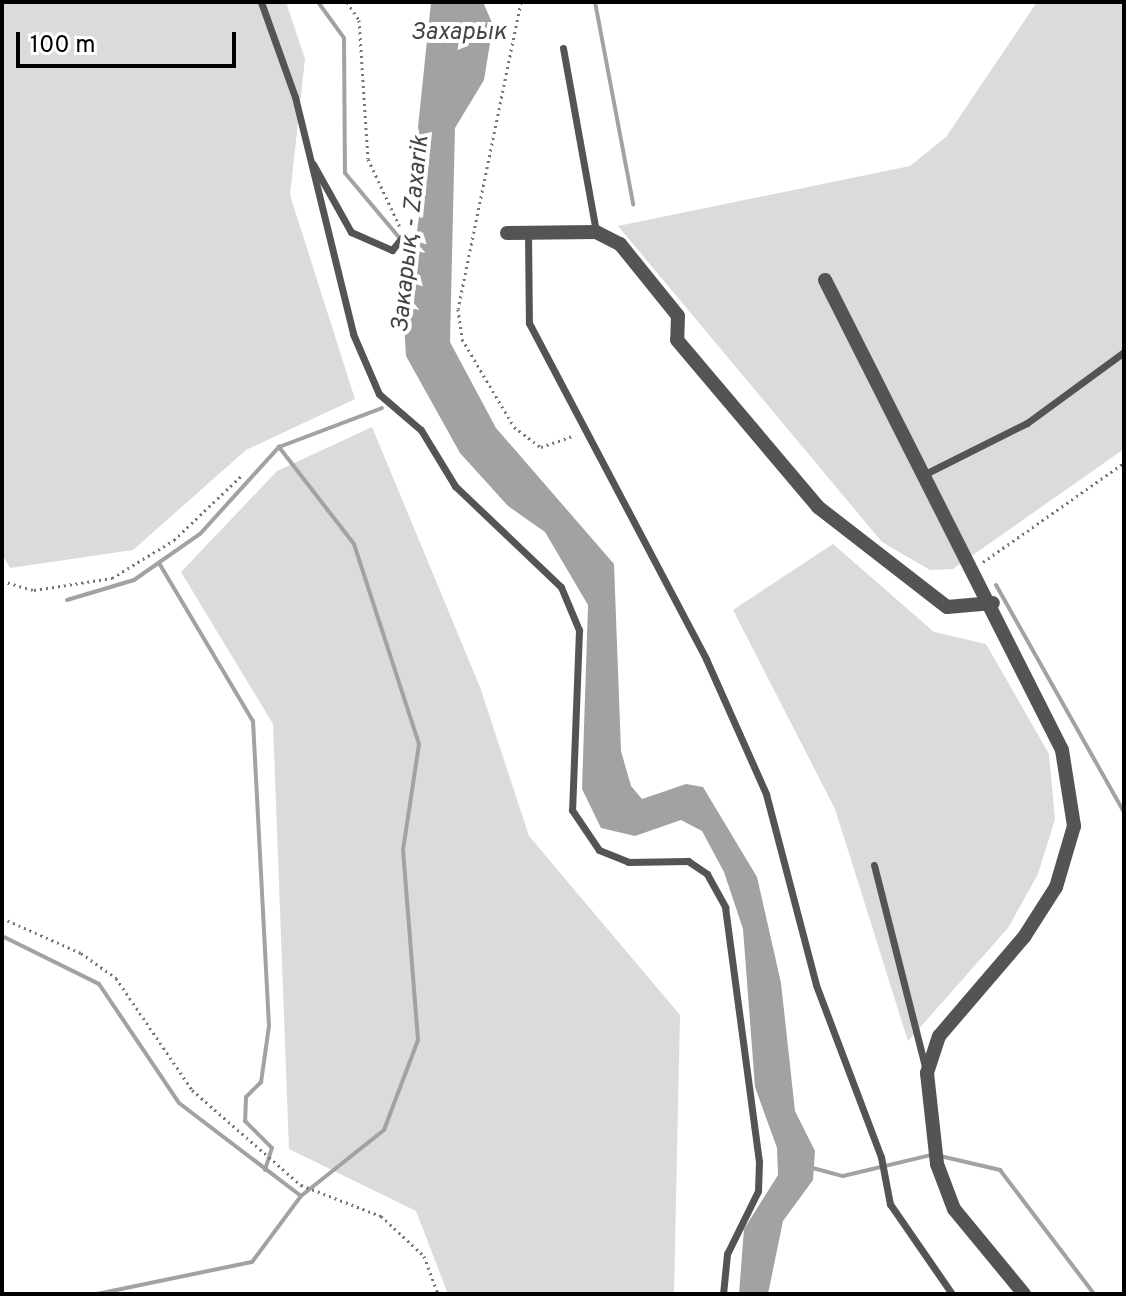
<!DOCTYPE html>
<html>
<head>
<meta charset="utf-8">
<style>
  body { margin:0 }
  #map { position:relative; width:1126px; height:1296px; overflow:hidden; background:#fff; font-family:Overpass,sans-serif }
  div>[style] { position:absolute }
  .green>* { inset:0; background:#dbdbdb }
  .water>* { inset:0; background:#a2a2a2 }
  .stream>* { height:4px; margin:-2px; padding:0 2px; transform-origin:2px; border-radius:2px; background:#a2a2a2 }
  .path>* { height:3px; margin-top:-1.5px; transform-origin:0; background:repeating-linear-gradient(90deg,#767676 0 2px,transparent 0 6px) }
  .lane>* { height:7px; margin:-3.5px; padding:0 3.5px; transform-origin:3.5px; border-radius:3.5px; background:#545454 }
  .street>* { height:14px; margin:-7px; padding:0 7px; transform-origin:7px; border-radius:7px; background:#545454 }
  span { translate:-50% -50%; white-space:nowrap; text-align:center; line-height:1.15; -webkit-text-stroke:8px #fff; paint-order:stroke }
  .water-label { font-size:24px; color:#434343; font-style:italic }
  .frame { position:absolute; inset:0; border:4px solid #000; pointer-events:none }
  .scale { position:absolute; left:16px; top:32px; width:220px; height:36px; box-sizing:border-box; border:4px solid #000; border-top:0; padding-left:10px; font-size:24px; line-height:28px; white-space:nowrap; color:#000; -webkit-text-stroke:6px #fff; paint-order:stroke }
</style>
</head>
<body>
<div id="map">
  <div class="green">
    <div style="clip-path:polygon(2px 2px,286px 2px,305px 59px,290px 195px,355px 399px,246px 450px,133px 550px,10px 568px,2px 554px)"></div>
    <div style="clip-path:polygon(1037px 2px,1124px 2px,1124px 449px,953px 569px,930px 570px,882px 542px,618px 226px,910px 166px,946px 137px)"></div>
    <div style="clip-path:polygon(372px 427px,480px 687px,529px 836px,680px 1015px,674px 1294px,448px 1294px,416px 1211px,289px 1149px,273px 724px,181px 572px,277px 471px)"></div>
    <div style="clip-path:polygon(833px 544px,934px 632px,986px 644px,1049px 754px,1055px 819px,1038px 874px,1008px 928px,908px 1041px,835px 809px,733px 610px)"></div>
  </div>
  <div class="water">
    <div style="clip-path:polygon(431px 2px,483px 2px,493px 25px,484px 80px,455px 128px,450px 342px,496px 428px,614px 564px,621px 751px,631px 786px,642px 799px,686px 784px,703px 787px,757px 877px,781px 983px,795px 1111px,815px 1151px,813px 1180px,783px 1221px,768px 1294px,739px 1294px,744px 1229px,778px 1175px,777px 1148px,755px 1087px,743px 929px,724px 872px,702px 831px,681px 820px,635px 836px,601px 828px,582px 789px,588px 605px,545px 532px,508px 506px,460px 453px,406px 356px,404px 323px,426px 167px,418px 127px)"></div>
  </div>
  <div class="stream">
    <div style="left:318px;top:2px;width:44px;rotate:54.2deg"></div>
    <div style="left:344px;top:38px;width:135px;rotate:89.6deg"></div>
    <div style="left:345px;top:173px;width:114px;rotate:50deg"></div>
    <div style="left:595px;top:2px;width:206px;rotate:79.3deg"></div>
    <div style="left:159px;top:563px;width:184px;rotate:59.3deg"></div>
    <div style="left:253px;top:721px;width:305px;rotate:87deg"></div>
    <div style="left:269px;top:1026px;width:57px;rotate:98.1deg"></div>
    <div style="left:261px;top:1082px;width:21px;rotate:135deg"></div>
    <div style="left:246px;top:1097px;width:24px;rotate:92deg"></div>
    <div style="left:245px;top:1121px;width:38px;rotate:45deg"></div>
    <div style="left:272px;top:1148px;width:23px;rotate:108deg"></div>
    <div style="left:996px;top:585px;width:261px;rotate:60.6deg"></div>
    <div style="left:67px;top:600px;width:70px;rotate:-16.6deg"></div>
    <div style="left:134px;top:580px;width:80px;rotate:-34.9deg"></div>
    <div style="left:200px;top:534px;width:118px;rotate:-47.8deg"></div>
    <div style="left:279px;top:447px;width:110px;rotate:-20.7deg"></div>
    <div style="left:2px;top:936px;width:108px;rotate:26.3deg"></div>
    <div style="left:99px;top:984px;width:143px;rotate:56.1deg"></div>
    <div style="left:179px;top:1103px;width:153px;rotate:37.3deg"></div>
    <div style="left:940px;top:1156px;width:62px;rotate:13.1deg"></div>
    <div style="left:1000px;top:1170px;width:156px;rotate:52.8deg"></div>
    <div style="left:809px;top:1167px;width:35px;rotate:15deg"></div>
    <div style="left:843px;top:1176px;width:90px;rotate:-13.4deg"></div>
    <div style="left:97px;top:1294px;width:158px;rotate:-11.7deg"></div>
    <div style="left:252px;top:1262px;width:82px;rotate:-53.4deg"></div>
    <div style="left:301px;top:1196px;width:106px;rotate:-38.5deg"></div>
    <div style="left:384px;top:1130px;width:96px;rotate:-69.3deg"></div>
    <div style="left:418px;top:1040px;width:191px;rotate:-94.5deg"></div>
    <div style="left:403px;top:850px;width:107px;rotate:-81.4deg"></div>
    <div style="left:419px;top:744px;width:210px;rotate:-108deg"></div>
    <div style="left:354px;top:544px;width:123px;rotate:-127.7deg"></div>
  </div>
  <div class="path">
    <div style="left:347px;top:2px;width:22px;rotate:56deg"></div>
    <div style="left:359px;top:20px;width:139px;rotate:86.3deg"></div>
    <div style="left:368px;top:159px;width:75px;rotate:64.8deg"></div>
    <div style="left:521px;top:2px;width:313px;rotate:101.6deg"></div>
    <div style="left:458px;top:309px;width:30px;rotate:82deg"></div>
    <div style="left:462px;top:339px;width:102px;rotate:59.4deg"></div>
    <div style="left:514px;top:427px;width:34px;rotate:37deg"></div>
    <div style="left:541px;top:447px;width:36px;rotate:-19deg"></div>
    <div style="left:983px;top:562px;width:172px;rotate:-35.1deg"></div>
    <div style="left:2px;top:581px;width:33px;rotate:16deg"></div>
    <div style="left:34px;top:590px;width:79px;rotate:-8.7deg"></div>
    <div style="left:112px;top:578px;width:73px;rotate:-31.5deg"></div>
    <div style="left:174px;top:540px;width:94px;rotate:-43.7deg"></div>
    <div style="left:2px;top:918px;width:86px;rotate:23.9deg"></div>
    <div style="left:81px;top:953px;width:43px;rotate:35.5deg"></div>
    <div style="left:116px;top:978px;width:135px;rotate:55.8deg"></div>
    <div style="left:192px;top:1090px;width:145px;rotate:41.1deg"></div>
    <div style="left:301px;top:1185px;width:86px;rotate:21.2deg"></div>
    <div style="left:381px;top:1216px;width:59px;rotate:42.9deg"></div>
    <div style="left:424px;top:1256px;width:40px;rotate:69.8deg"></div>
  </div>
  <div class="lane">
    <div style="left:261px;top:2px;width:101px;rotate:70.3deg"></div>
    <div style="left:295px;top:97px;width:244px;rotate:76.2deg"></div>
    <div style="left:353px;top:334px;width:65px;rotate:66.6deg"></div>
    <div style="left:379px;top:394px;width:55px;rotate:40.6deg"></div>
    <div style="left:421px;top:430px;width:66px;rotate:58.7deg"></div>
    <div style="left:455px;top:486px;width:146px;rotate:43.6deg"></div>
    <div style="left:561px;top:587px;width:47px;rotate:67.3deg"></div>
    <div style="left:579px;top:630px;width:180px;rotate:92.2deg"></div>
    <div style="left:572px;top:810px;width:48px;rotate:56deg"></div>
    <div style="left:599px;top:850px;width:31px;rotate:22deg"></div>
    <div style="left:628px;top:862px;width:60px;rotate:-1deg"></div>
    <div style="left:688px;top:861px;width:23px;rotate:34deg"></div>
    <div style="left:707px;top:874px;width:38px;rotate:61deg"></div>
    <div style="left:725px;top:907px;width:257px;rotate:82.4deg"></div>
    <div style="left:759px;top:1162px;width:29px;rotate:92deg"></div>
    <div style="left:758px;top:1191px;width:70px;rotate:116.2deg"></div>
    <div style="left:727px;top:1254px;width:40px;rotate:95.7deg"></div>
    <div style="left:563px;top:48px;width:186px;rotate:79.8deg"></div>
    <div style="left:313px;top:164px;width:78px;rotate:60.8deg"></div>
    <div style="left:351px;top:232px;width:45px;rotate:23.7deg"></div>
    <div style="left:392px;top:250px;width:19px;rotate:-51deg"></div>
    <div style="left:528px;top:233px;width:90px;rotate:89.4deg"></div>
    <div style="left:529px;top:323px;width:380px;rotate:62.2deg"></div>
    <div style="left:706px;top:659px;width:148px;rotate:66deg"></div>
    <div style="left:766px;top:794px;width:197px;rotate:75.3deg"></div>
    <div style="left:816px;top:985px;width:184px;rotate:69.3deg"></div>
    <div style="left:881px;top:1157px;width:48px;rotate:79.2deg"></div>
    <div style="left:890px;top:1204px;width:109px;rotate:55.4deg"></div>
    <div style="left:927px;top:473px;width:112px;rotate:-26.6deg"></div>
    <div style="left:1027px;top:423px;width:120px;rotate:-36.2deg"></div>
    <div style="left:874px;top:865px;width:208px;rotate:75.8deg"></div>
  </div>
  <div class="street">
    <div style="left:507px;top:233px;width:89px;rotate:-0.6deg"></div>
    <div style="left:596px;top:232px;width:27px;rotate:27deg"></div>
    <div style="left:620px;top:244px;width:92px;rotate:51.1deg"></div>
    <div style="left:678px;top:316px;width:24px;rotate:92deg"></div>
    <div style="left:677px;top:340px;width:219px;rotate:49.8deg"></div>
    <div style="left:818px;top:507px;width:163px;rotate:37.8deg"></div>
    <div style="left:947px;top:607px;width:46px;rotate:-5deg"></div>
    <div style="left:825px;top:280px;width:526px;rotate:63.24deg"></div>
    <div style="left:1062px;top:750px;width:77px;rotate:81deg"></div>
    <div style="left:1074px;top:826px;width:64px;rotate:106.4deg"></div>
    <div style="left:1056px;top:887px;width:59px;rotate:122.6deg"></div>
    <div style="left:1024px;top:937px;width:130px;rotate:130.6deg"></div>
    <div style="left:939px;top:1036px;width:39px;rotate:108deg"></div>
    <div style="left:927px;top:1073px;width:92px;rotate:83.7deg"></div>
    <div style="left:937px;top:1164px;width:48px;rotate:69.3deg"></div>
    <div style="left:954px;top:1209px;width:110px;rotate:50.5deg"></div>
  </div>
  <div class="water-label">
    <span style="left:459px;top:34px">Захарык</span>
    <span style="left:412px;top:234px;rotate:-84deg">Закарық - Zaxarik</span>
  </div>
  <div class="frame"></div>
  <div class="scale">100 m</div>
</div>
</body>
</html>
